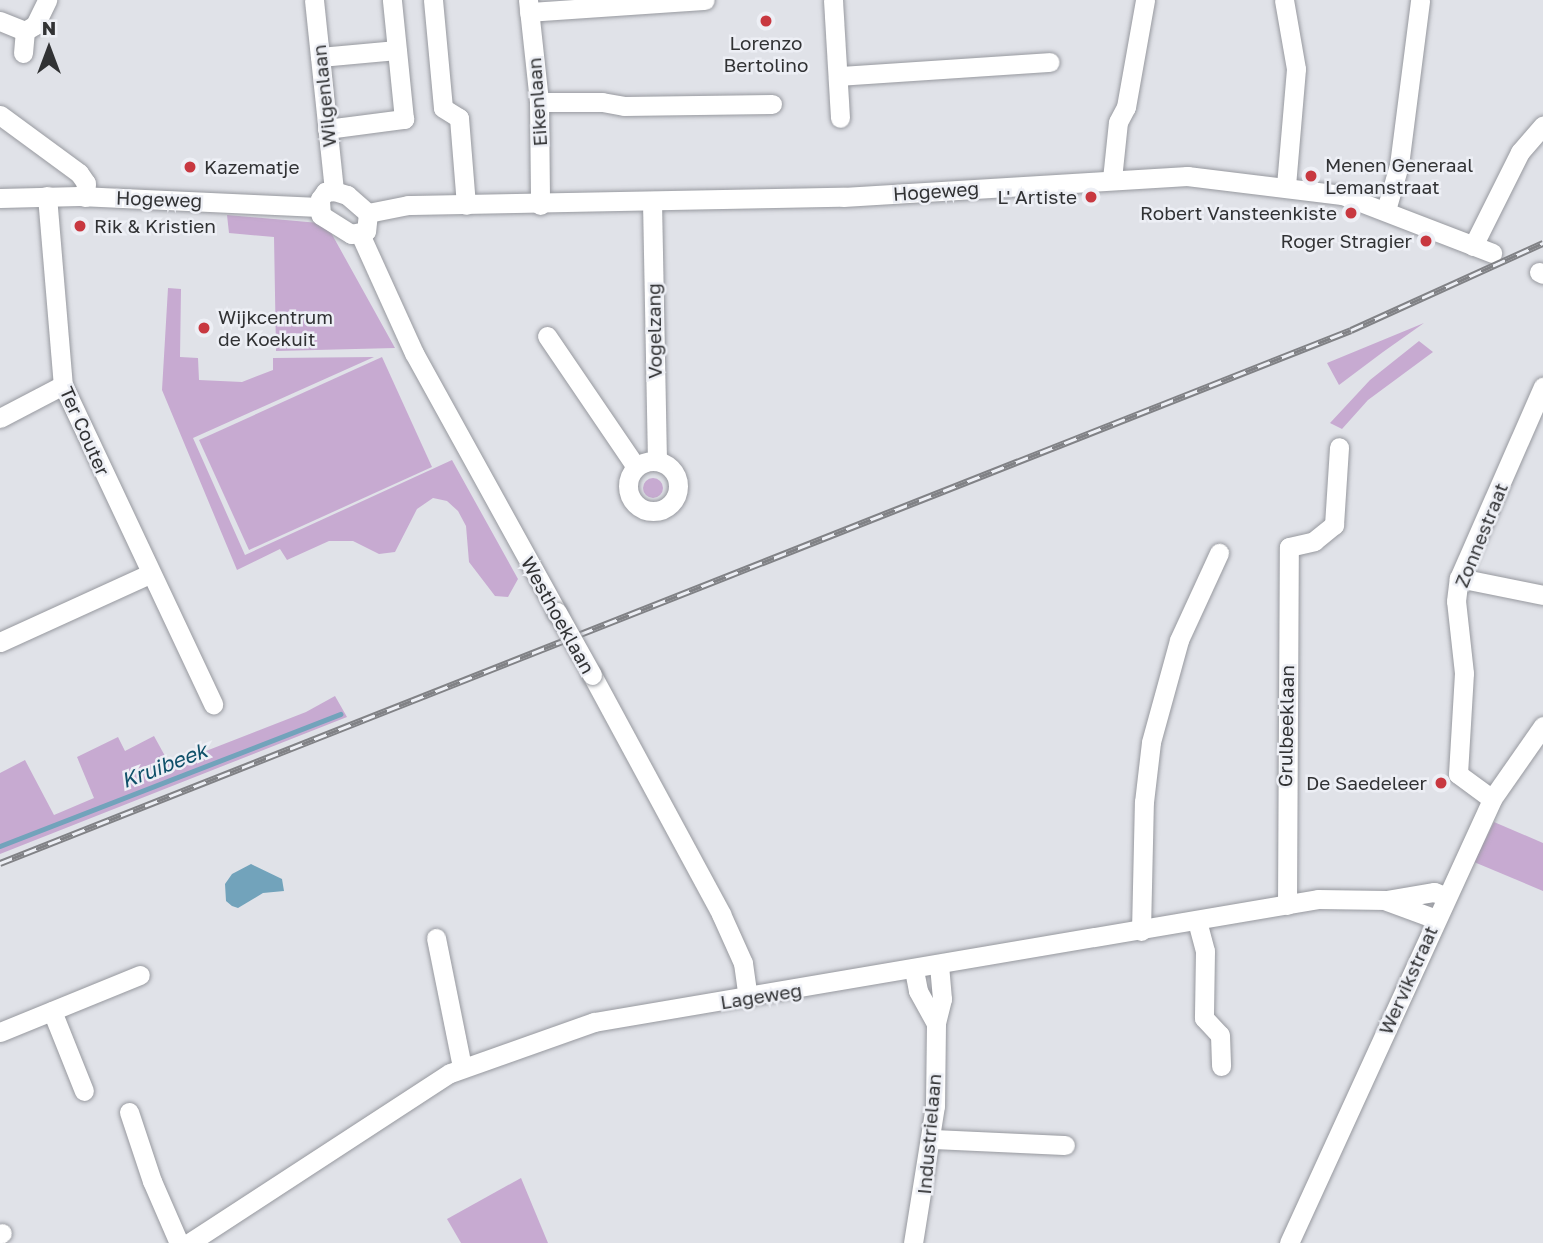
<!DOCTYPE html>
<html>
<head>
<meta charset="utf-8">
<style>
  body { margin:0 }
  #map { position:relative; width:1543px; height:1243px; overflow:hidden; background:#e0e2e8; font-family:"Golos Text",sans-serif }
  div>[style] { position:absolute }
  .green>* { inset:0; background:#c7aad1 }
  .round { border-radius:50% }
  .water>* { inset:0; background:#72a3bb }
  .stream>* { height:4.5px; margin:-2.25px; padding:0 2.25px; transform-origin:2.25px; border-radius:2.25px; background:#72a3bb }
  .roads { filter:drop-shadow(0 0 2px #97999f) drop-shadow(0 0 2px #97999f) }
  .minor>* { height:19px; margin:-9.5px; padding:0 9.5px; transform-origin:9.5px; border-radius:9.5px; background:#fff }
  .minor>.ring { margin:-9.5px; padding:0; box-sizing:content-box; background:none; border:19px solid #fff; border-radius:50% }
  .rail>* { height:7px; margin-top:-3.5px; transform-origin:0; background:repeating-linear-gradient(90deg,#edeff5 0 13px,#818286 0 26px); box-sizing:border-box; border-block:2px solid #818286 }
  .bridges { filter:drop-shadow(0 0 2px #97999f) drop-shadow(0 0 2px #97999f) }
  .minor-bridge>* { height:19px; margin:-9.5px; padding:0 9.5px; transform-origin:9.5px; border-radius:9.5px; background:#fff }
  .dots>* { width:19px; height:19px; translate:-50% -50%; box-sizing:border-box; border:4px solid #edeff5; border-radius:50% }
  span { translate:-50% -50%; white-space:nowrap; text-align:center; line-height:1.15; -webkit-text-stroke:5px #edeff5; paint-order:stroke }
  .poi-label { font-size:19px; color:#313234 }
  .left { translate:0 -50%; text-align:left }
  .right { translate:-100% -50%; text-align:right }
  .street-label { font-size:19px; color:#313234 }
  .water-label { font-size:21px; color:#0f5069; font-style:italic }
  .north { position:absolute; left:14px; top:14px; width:70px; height:70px; -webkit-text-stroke:5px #edeff5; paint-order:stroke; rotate:0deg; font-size:19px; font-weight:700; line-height:28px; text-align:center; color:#313234 }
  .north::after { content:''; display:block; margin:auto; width:24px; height:32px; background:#313234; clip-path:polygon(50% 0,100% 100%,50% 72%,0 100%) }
</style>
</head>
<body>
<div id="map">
  <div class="green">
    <div style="clip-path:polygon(227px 215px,319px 223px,329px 229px,395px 348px,276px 351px,274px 237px,229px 233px)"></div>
    <div style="clip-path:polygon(168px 288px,181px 289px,180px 357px,198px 358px,199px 380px,242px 382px,273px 370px,273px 358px,374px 357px,193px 438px,245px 555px,452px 460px,518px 579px,508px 597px,495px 596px,469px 562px,466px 526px,458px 511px,447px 501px,433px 498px,417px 509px,395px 552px,379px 554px,353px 541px,329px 541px,287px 560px,280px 549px,237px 570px,162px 390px)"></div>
    <div style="clip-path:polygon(1424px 323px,1383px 352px,1339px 385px,1327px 363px)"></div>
    <div style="clip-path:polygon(1419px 341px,1433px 352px,1368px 400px,1342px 429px,1330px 423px,1370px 380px)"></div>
    <div style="clip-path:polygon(382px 357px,432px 467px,249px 550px,199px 440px)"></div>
    <div class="round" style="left:643px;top:478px;width:20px;height:20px"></div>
    <div style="clip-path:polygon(335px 696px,347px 717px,0 854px,0 773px,25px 760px,54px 815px,94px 798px,77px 757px,118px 737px,125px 751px,154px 736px,170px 765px,306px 712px)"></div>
    <div style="clip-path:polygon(1494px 822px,1543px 843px,1543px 891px,1474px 862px)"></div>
    <div style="clip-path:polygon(521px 1178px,548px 1243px,461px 1243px,447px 1219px)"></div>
  </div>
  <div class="water">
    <div style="clip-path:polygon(251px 864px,282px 879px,284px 891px,263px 893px,238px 908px,232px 906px,226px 901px,225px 884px,232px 874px)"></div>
  </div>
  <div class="stream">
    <div style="left:0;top:846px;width:365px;rotate:-21.2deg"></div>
  </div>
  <div class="roads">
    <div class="minor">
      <div style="left:314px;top:0;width:192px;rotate:84deg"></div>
      <div style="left:433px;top:0;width:108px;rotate:84.7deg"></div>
      <div style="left:443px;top:108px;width:19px;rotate:32deg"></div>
      <div style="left:459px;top:118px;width:87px;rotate:85.4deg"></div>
      <div style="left:528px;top:0;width:103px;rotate:83.8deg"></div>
      <div style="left:539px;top:102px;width:103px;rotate:89.4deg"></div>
      <div style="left:833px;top:0;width:118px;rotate:86.6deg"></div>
      <div style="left:1284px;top:0;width:70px;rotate:80.1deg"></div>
      <div style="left:1296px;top:69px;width:116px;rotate:94.9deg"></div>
      <div style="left:529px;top:12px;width:176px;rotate:-3.9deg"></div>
      <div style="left:0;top:21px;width:27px;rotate:22deg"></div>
      <div style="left:25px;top:31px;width:12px;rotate:-31deg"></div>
      <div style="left:35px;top:25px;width:28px;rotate:-64deg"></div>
      <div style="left:23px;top:53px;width:22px;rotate:-85deg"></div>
      <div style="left:320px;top:57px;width:77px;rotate:-5.2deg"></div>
      <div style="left:839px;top:76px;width:211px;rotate:-3.8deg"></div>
      <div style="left:539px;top:102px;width:63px"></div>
      <div style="left:602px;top:102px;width:22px;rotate:10deg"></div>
      <div style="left:624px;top:106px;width:148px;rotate:-0.8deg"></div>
      <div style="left:0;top:115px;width:98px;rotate:36.3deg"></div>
      <div style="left:79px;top:173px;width:12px;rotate:55deg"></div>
      <div style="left:86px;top:183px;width:14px;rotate:94deg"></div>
      <div style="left:327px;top:129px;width:78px;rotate:-7.4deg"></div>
      <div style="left:404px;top:119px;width:120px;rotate:-95.8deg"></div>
      <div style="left:1112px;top:179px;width:57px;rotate:-84deg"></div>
      <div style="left:1118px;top:122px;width:17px;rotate:-62deg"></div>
      <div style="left:1126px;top:107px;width:109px;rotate:-79.9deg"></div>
      <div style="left:334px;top:191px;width:14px;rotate:17deg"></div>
      <div style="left:347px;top:195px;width:28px;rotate:41deg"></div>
      <div style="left:368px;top:213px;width:18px;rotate:96deg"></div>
      <div style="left:366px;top:231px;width:15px;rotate:169deg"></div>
      <div style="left:351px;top:234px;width:36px;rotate:-148deg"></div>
      <div style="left:321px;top:215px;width:16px;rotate:-94deg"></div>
      <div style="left:320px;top:199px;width:9px;rotate:-54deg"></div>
      <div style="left:325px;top:192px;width:9px;rotate:-6deg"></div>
      <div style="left:47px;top:196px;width:190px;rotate:85.2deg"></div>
      <div style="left:63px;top:385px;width:353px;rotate:64.8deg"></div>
      <div style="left:0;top:198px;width:79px;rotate:-1.5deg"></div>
      <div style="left:79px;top:196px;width:240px;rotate:2.6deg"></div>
      <div style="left:652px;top:201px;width:260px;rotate:88.9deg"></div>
      <div style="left:1386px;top:210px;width:47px;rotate:-73.9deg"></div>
      <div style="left:1399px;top:165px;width:166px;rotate:-82.7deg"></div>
      <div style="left:368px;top:213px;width:41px;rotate:-11.3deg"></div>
      <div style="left:408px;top:205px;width:435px;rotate:-1.1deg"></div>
      <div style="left:843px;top:197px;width:345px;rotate:-3.5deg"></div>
      <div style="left:1187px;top:176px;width:156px;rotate:7deg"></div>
      <div style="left:1342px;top:195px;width:161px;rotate:21.1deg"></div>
      <div style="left:360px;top:234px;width:131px;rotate:65.6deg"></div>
      <div style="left:414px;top:353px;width:296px;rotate:61.1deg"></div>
      <div style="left:1473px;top:246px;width:105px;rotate:-63.4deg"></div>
      <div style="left:1520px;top:152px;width:35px;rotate:-49deg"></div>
      <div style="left:1539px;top:272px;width:4px;rotate:27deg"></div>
      <div style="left:547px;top:336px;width:158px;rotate:55.8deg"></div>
      <div style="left:0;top:418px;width:71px;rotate:-27.6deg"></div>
      <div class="ring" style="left:628px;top:461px;width:31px;height:31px"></div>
      <div style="left:1459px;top:578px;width:86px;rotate:11.4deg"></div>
      <div style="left:0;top:642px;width:164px;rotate:-24.5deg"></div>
      <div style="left:592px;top:675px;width:272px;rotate:61.6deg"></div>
      <div style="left:721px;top:914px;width:54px;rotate:65.8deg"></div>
      <div style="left:743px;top:963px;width:35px;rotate:82deg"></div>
      <div style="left:1492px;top:799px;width:42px;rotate:-143.7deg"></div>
      <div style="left:1458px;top:774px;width:101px;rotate:-86.6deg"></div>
      <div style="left:1464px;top:673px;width:72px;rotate:-96.3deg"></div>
      <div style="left:1456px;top:601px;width:23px;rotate:-83deg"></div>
      <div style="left:1459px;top:578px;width:209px;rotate:-66.3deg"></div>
      <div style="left:1387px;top:901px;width:52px;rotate:20.2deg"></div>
      <div style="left:1287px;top:905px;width:358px;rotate:-89.7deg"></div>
      <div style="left:1289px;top:547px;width:26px;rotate:-13deg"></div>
      <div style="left:1314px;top:541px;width:26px;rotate:-39deg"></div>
      <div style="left:1334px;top:525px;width:78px;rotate:-86.3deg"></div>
      <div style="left:1197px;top:921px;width:31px;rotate:75deg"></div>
      <div style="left:1205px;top:951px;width:67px;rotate:90.9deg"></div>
      <div style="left:1204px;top:1018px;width:23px;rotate:47deg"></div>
      <div style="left:1220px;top:1035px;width:31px;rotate:88deg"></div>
      <div style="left:1141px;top:931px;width:129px;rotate:-88.7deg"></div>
      <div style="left:1144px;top:802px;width:60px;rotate:-83.3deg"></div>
      <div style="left:1151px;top:742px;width:106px;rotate:-74.6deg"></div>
      <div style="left:1179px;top:640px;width:96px;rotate:-65.3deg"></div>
      <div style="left:436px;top:938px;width:132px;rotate:78.6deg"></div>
      <div style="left:914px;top:970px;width:21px;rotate:79deg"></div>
      <div style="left:918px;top:991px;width:37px;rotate:61deg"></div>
      <div style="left:52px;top:1011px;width:86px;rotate:68.2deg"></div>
      <div style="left:0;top:1032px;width:151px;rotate:-22.2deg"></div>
      <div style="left:129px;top:1112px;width:73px;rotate:71.6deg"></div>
      <div style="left:152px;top:1181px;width:68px;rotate:66.5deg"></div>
      <div style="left:932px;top:1139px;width:133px;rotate:2.6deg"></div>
      <div style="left:0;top:1234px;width:2px;rotate:-27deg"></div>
      <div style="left:189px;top:1243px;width:311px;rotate:-33.1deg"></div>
      <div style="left:450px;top:1073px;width:153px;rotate:-19.5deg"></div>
      <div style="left:594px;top:1022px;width:734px;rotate:-9.64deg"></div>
      <div style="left:1318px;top:899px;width:68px;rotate:0.8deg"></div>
      <div style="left:1386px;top:900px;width:49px;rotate:-9.5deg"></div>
      <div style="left:1434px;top:892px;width:12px;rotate:20deg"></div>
      <div style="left:913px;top:1243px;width:139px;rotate:-80.9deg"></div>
      <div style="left:935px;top:1106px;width:83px;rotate:-89.3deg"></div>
      <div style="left:936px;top:1023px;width:25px;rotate:-76deg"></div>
      <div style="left:942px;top:999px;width:33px;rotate:-95deg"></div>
      <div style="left:1289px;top:1243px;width:488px;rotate:-65.4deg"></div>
      <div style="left:1492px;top:799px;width:89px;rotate:-55.1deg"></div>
    </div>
  </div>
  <div class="rail">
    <div style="left:0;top:863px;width:1452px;rotate:-21.53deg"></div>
    <div style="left:1351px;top:330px;width:211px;rotate:-24.4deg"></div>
  </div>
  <div class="bridges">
    <div class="minor-bridge">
      <div style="left:557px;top:612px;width:72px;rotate:60.9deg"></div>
    </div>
  </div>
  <div class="dots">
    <div style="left:766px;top:21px;background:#c83840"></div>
    <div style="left:190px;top:167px;background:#c83840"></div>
    <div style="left:1311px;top:176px;background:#c83840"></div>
    <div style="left:1091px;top:197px;background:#c83840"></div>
    <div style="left:1351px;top:213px;background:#c83840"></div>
    <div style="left:80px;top:226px;background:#c83840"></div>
    <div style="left:1426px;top:241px;background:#c83840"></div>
    <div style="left:204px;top:328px;background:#c83840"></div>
    <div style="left:1441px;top:783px;background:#c83840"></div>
  </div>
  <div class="poi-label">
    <span style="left:766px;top:54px">Lorenzo<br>Bertolino</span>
    <span class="left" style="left:1325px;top:176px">Menen Generaal<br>Lemanstraat</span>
    <span class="left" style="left:204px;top:167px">Kazematje</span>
    <span class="right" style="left:1077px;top:197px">L' Artiste</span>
    <span class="right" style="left:1337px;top:213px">Robert Vansteenkiste</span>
    <span class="left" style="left:94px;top:226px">Rik &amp; Kristien</span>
    <span class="right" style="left:1412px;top:241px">Roger Stragier</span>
    <span class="left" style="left:218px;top:328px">Wijkcentrum<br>de Koekuit</span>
    <span class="right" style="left:1427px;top:783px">De Saedeleer</span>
  </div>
  <div class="street-label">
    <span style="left:324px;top:96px;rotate:-96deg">Wilgenlaan</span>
    <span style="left:537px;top:102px;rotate:-94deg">Eikenlaan</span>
    <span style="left:936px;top:191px;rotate:-4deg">Hogeweg</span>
    <span style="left:159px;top:199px;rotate:2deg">Hogeweg</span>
    <span style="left:654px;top:331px;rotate:-91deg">Vogelzang</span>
    <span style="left:85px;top:431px;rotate:66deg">Ter Couter</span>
    <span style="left:1481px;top:535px;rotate:-68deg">Zonnestraat</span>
    <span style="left:558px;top:615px;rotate:61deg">Westhoeklaan</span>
    <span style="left:1286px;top:726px;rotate:-89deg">Grulbeeklaan</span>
    <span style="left:1408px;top:980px;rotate:-66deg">Wervikstraat</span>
    <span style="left:761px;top:996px;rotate:-9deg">Lageweg</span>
    <span style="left:929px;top:1134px;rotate:-85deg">Industrielaan</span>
  </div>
  <div class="water-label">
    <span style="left:164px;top:765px;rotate:-21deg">Kruibeek</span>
  </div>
  <div class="north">N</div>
</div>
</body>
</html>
